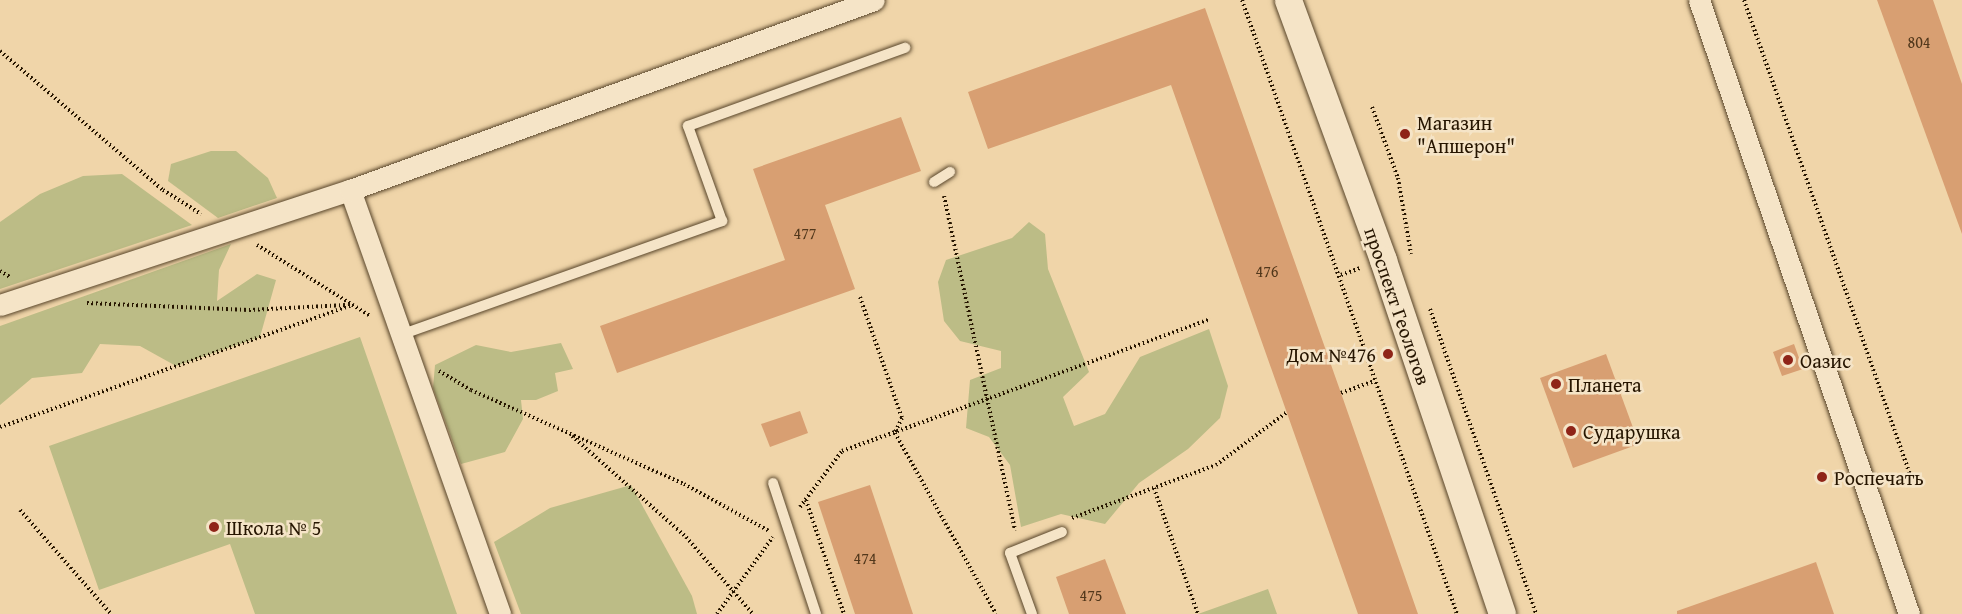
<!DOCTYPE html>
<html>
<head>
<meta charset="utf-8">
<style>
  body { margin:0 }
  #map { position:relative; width:1962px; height:614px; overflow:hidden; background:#f0d5a9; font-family:"Gentium Book Plus",serif }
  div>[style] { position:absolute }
  .green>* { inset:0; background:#bcbc86 }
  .building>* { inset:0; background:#d89f72 }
  .path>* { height:4px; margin-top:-2px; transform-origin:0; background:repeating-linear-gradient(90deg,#261500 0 1.5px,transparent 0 4.5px) }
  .roads { filter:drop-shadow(0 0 2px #58452a) drop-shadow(0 0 2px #58452a) }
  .service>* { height:10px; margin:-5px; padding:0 5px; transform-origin:5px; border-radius:5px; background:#f5e4c7 }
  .minor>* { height:21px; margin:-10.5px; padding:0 10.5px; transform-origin:10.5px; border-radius:10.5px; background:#f5e4c7 }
  .tertiary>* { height:27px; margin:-13.5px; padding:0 13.5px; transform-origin:13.5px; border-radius:13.5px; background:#f5e4c7 }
  .dots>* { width:16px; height:16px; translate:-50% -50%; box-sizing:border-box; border:3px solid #f5e4c7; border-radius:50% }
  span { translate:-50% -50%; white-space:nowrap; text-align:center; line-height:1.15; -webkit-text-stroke:5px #f5e4c7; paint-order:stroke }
  .number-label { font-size:16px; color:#52381c }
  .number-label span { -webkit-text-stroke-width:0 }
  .poi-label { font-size:20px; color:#261500 }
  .left { translate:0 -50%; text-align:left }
  .right { translate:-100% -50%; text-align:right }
  .street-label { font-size:20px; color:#261500 }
</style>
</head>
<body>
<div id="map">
  <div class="green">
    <div style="clip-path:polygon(211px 151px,236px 151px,268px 178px,277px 198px,218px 218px,168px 181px,171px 164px)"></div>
    <div style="clip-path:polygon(122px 174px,192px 225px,0 289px,0 222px,40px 194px,83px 176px)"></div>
    <div style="clip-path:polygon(1029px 222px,1045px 234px,1048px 269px,1089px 372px,1063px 397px,1074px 426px,1105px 414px,1140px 357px,1209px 329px,1228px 386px,1220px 418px,1188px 449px,1139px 483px,1105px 524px,1061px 514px,1021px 527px,1010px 465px,989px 437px,966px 428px,970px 380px,1001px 368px,1001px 351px,960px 341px,944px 321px,938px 282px,946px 260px,1012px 238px)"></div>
    <div style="clip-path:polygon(231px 244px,219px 270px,217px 301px,257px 274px,276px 280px,260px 337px,176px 366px,140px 346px,100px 344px,82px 373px,32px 378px,0 405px,0 326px)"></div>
    <div style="clip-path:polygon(360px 337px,457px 614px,255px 614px,230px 544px,99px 590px,49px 446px)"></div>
    <div style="clip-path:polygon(561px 343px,573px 369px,555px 373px,558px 391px,536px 400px,521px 400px,523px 419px,505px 452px,461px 464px,433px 388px,435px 365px,476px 345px,511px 352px)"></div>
    <div style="clip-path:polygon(631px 485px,692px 596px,697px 614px,521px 614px,494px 542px,550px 508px)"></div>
    <div style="clip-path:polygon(1268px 589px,1277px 614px,1197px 614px,1198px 614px)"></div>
  </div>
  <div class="building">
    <div style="clip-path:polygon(1877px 0,1933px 0,1962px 84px,1962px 234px)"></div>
    <div style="clip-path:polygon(1205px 8px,1341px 393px,1418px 614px,1358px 614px,1171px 85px,988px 149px,968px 92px)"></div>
    <div style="clip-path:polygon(901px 117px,921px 171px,825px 205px,855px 289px,617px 373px,600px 326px,785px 260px,753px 169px)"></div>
    <div style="clip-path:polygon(1794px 344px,1803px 369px,1782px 376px,1773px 352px)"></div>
    <div style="clip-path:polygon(1606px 354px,1639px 444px,1573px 468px,1540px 378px)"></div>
    <div style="clip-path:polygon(800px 411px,808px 433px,770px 447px,761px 424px)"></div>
    <div style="clip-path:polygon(870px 485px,913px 614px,855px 614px,818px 502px)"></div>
    <div style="clip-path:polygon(1105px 559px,1126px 614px,1069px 614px,1056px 577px)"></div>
    <div style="clip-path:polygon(1816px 562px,1834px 614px,1677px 614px,1677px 611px)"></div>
  </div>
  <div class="path">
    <div style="left:1242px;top:0;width:651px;rotate:70.7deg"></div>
    <div style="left:1744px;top:0;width:512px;rotate:70.72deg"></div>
    <div style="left:0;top:51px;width:214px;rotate:40.5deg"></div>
    <div style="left:163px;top:190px;width:45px;rotate:32.3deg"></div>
    <div style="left:1372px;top:107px;width:76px;rotate:69.9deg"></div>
    <div style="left:1398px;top:178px;width:77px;rotate:80.3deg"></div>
    <div style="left:944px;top:196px;width:342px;rotate:78deg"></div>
    <div style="left:257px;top:245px;width:133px;rotate:32.1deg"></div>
    <div style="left:0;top:271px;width:12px;rotate:31deg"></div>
    <div style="left:1341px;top:275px;width:20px;rotate:-20deg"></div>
    <div style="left:860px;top:297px;width:128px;rotate:70.9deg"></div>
    <div style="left:902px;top:418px;width:17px;rotate:115deg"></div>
    <div style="left:895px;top:433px;width:207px;rotate:60.8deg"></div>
    <div style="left:87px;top:303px;width:162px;rotate:2.5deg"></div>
    <div style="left:249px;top:310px;width:97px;rotate:-3deg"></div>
    <div style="left:1430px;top:309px;width:323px;rotate:70.8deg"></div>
    <div style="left:439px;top:371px;width:37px;rotate:31deg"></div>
    <div style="left:471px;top:390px;width:233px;rotate:23.8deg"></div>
    <div style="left:684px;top:484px;width:97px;rotate:28.9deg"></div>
    <div style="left:1341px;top:393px;width:35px;rotate:-20deg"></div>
    <div style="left:0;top:427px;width:373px;rotate:-19.1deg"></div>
    <div style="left:572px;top:436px;width:152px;rotate:41.5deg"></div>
    <div style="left:686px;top:537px;width:102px;rotate:49deg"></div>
    <div style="left:1154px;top:488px;width:133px;rotate:70.8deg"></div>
    <div style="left:806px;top:500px;width:120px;rotate:71.6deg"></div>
    <div style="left:800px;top:507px;width:70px;rotate:-53.1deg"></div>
    <div style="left:842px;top:451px;width:391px;rotate:-19.7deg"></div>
    <div style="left:20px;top:510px;width:138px;rotate:48.8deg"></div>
    <div style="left:1072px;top:518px;width:153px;rotate:-20.2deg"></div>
    <div style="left:1216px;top:465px;width:89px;rotate:-36.7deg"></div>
    <div style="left:717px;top:614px;width:95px;rotate:-54deg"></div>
  </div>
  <div class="roads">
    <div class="service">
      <div style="left:934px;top:182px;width:19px;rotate:-32deg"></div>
      <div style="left:400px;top:335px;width:342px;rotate:-19.5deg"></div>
      <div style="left:722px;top:221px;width:101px;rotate:-109.7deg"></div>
      <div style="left:688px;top:126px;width:231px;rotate:-19.8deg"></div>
      <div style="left:773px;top:483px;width:138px;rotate:71.8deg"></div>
      <div style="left:1032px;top:614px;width:65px;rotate:-109.8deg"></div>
      <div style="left:1010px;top:553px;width:56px;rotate:-22deg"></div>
    </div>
    <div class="minor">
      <div style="left:1699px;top:0;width:649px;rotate:71.12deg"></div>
      <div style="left:350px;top:190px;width:450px;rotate:70.5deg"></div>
      <div style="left:0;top:305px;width:368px;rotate:-18.2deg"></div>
      <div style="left:350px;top:190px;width:557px;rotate:-19.93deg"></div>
    </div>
    <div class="tertiary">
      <div style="left:1288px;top:0;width:277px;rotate:69.9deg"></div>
      <div style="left:1383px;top:260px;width:373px;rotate:71.4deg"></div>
    </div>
  </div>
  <div class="dots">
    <div style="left:1405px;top:134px;background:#8f2418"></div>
    <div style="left:1388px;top:354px;background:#8f2418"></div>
    <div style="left:1788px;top:360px;background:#8f2418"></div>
    <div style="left:1556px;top:384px;background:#8f2418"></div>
    <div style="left:1571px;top:431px;background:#8f2418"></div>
    <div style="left:1822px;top:477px;background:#8f2418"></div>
    <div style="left:214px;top:527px;background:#8f2418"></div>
  </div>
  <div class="number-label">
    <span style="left:1919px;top:42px">804</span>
    <span style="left:805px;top:233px">477</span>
    <span style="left:1267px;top:271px">476</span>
    <span style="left:865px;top:558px">474</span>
    <span style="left:1091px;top:595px">475</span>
  </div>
  <div class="poi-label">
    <span class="left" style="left:1417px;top:134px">Магазин<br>"Апшерон"</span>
    <span class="right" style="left:1376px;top:354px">Дом №476</span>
    <span class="left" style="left:1800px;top:360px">Оазис</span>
    <span class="left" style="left:1568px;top:384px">Планета</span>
    <span class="left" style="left:1583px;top:431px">Сударушка</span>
    <span class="left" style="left:1834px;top:477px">Роспечать</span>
    <span class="left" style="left:226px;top:527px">Школа № 5</span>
  </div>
  <div class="street-label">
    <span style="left:1398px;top:306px;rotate:71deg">проспект Геологов</span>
  </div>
</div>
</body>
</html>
